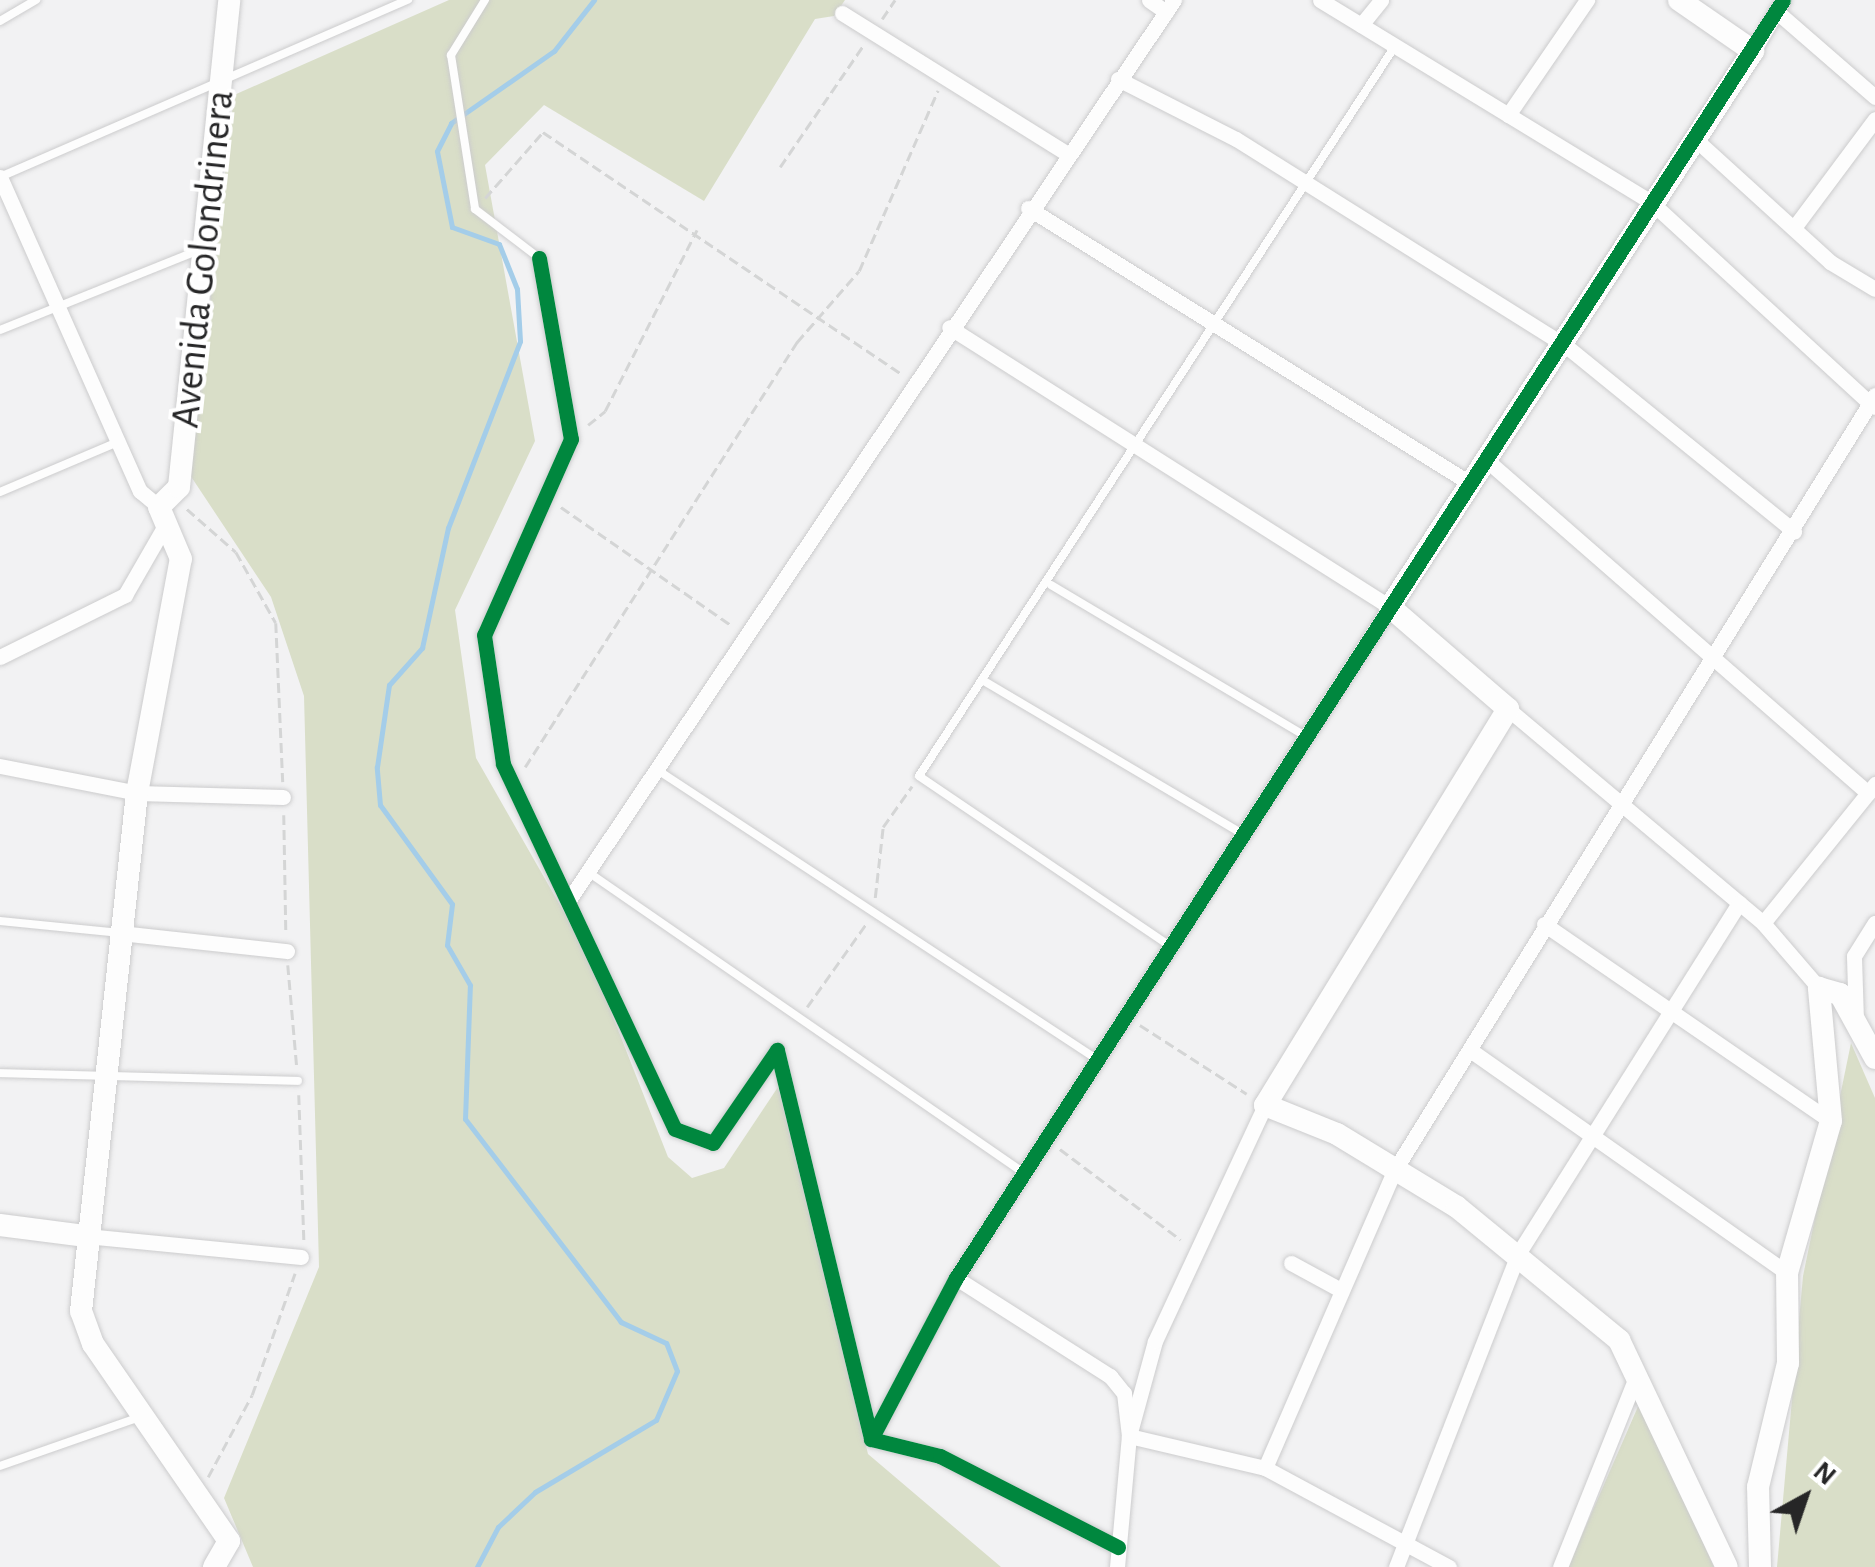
<!DOCTYPE html>
<html>
<head>
<meta charset="utf-8">
<style>
  body { margin:0 }
  #map { position:relative; width:1875px; height:1567px; overflow:hidden; background:#f2f2f3; font-family:"Alegreya Sans",sans-serif }
  div>[style] { position:absolute }
  .green>* { inset:0; background:#d9dec8 }
  .stream>* { height:5px; margin:-2.5px; padding:0 2.5px; transform-origin:2.5px; border-radius:2.5px; background:#a4cde9 }
  .path>* { height:2.5px; margin-top:-1.25px; transform-origin:0; background:repeating-linear-gradient(90deg,#d4d5d5 0 10px,transparent 0 15px) }
  .roads { filter:drop-shadow(0 0 2px #cccccd) drop-shadow(0 0 2px #cccccd) }
  .lane>* { height:8px; margin:-4px; padding:0 4px; transform-origin:4px; border-radius:4px; background:#fdfdfd }
  .street>* { height:15px; margin:-7.5px; padding:0 7.5px; transform-origin:7.5px; border-radius:7.5px; background:#fdfdfd }
  .secondary>* { height:22px; margin:-11px; padding:0 11px; transform-origin:11px; border-radius:11px; background:#fdfdfd }
  .cycleway>* { height:15px; margin:-7.5px; padding:0 7.5px; transform-origin:7.5px; border-radius:7.5px; background:#00873e }
  span { translate:-50% -50%; white-space:nowrap; text-align:center; line-height:1.15; -webkit-text-stroke:8px #fff; paint-order:stroke }
  .street-label { font-size:40px; color:#262627 }
  .north { position:absolute; left:1755px; top:1447px; width:100px; height:100px; -webkit-text-stroke:8px #fff; paint-order:stroke; rotate:40deg; font-size:28px; font-weight:700; line-height:40px; text-align:center; color:#262627 }
  .north::after { content:''; display:block; margin:auto; width:35px; height:45px; background:#262627; clip-path:polygon(50% 0,100% 100%,50% 72%,0 100%) }
</style>
</head>
<body>
<div id="map">
  <div class="green">
    <div style="clip-path:polygon(449px 0,845px 0,834px 16px,815px 19px,704px 201px,544px 105px,485px 165px,535px 441px,455px 610px,476px 758px,589px 956px,668px 1157px,692px 1178px,724px 1168px,778px 1087px,868px 1454px,1001px 1567px,253px 1567px,224px 1498px,319px 1267px,304px 696px,271px 597px,190px 475px,234px 95px)"></div>
    <div style="clip-path:polygon(1851px 1043px,1875px 1098px,1875px 1567px,1777px 1567px,1803px 1276px)"></div>
    <div style="clip-path:polygon(1640px 1402px,1714px 1567px,1568px 1567px)"></div>
  </div>
  <div class="stream">
    <div style="left:477px;top:1567px;width:45px;rotate:-62.3deg"></div>
    <div style="left:498px;top:1527px;width:51px;rotate:-43.4deg"></div>
    <div style="left:535px;top:1492px;width:141px;rotate:-30.8deg"></div>
    <div style="left:656px;top:1420px;width:53px;rotate:-66.8deg"></div>
    <div style="left:677px;top:1371px;width:30px;rotate:-111deg"></div>
    <div style="left:666px;top:1343px;width:50px;rotate:-155deg"></div>
    <div style="left:621px;top:1322px;width:256px;rotate:-127.5deg"></div>
    <div style="left:465px;top:1119px;width:134px;rotate:-87.9deg"></div>
    <div style="left:470px;top:985px;width:46px;rotate:-119.9deg"></div>
    <div style="left:447px;top:945px;width:41px;rotate:-83deg"></div>
    <div style="left:452px;top:904px;width:122px;rotate:-126deg"></div>
    <div style="left:380px;top:805px;width:38px;rotate:-95deg"></div>
    <div style="left:377px;top:767px;width:83px;rotate:-81.7deg"></div>
    <div style="left:389px;top:685px;width:50px;rotate:-48.3deg"></div>
    <div style="left:422px;top:648px;width:123px;rotate:-77.8deg"></div>
    <div style="left:448px;top:528px;width:200px;rotate:-68.9deg"></div>
    <div style="left:520px;top:341px;width:52px;rotate:-93.3deg"></div>
    <div style="left:517px;top:289px;width:48px;rotate:-111.8deg"></div>
    <div style="left:499px;top:244px;width:50px;rotate:-160.1deg"></div>
    <div style="left:452px;top:227px;width:77px;rotate:-101.2deg"></div>
    <div style="left:437px;top:151px;width:31px;rotate:-63deg"></div>
    <div style="left:451px;top:123px;width:126px;rotate:-35deg"></div>
    <div style="left:554px;top:51px;width:65px;rotate:-51.9deg"></div>
  </div>
  <div class="path">
    <div style="left:882px;top:19px;width:23px;rotate:-56deg"></div>
    <div style="left:780px;top:167px;width:147px;rotate:-55.6deg"></div>
    <div style="left:485px;top:198px;width:88px;rotate:-48.7deg"></div>
    <div style="left:543px;top:132px;width:434px;rotate:34deg"></div>
    <div style="left:588px;top:425px;width:22px;rotate:-39deg"></div>
    <div style="left:605px;top:411px;width:203px;rotate:-63.1deg"></div>
    <div style="left:561px;top:507px;width:207px;rotate:34.8deg"></div>
    <div style="left:187px;top:509px;width:65px;rotate:41.3deg"></div>
    <div style="left:236px;top:552px;width:81px;rotate:60.6deg"></div>
    <div style="left:276px;top:623px;width:159px;rotate:87.5deg"></div>
    <div style="left:525px;top:767px;width:505px;rotate:-57.38deg"></div>
    <div style="left:797px;top:342px;width:94px;rotate:-48.9deg"></div>
    <div style="left:859px;top:271px;width:197px;rotate:-66.4deg"></div>
    <div style="left:284px;top:815px;width:117px;rotate:89deg"></div>
    <div style="left:875px;top:898px;width:71px;rotate:-83.6deg"></div>
    <div style="left:883px;top:827px;width:50px;rotate:-54.7deg"></div>
    <div style="left:288px;top:965px;width:102px;rotate:85deg"></div>
    <div style="left:807px;top:1007px;width:102px;rotate:-54.6deg"></div>
    <div style="left:1140px;top:1025px;width:127px;rotate:32.8deg"></div>
    <div style="left:299px;top:1095px;width:146px;rotate:88deg"></div>
    <div style="left:1060px;top:1149px;width:151px;rotate:36.9deg"></div>
    <div style="left:208px;top:1477px;width:93px;rotate:-61.8deg"></div>
    <div style="left:252px;top:1395px;width:129px;rotate:-70.6deg"></div>
  </div>
  <div class="roads">
    <div class="lane">
      <div style="left:485px;top:0;width:65px;rotate:121.7deg"></div>
      <div style="left:451px;top:55px;width:156px;rotate:81.1deg"></div>
      <div style="left:475px;top:209px;width:81px;rotate:37.4deg"></div>
      <div style="left:0;top:21px;width:42px;rotate:-30.3deg"></div>
      <div style="left:0;top:177px;width:445px;rotate:-23.5deg"></div>
      <div style="left:0;top:330px;width:212px;rotate:-21.9deg"></div>
      <div style="left:0;top:492px;width:128px;rotate:-23deg"></div>
      <div style="left:1051px;top:585px;width:295px;rotate:30.7deg"></div>
      <div style="left:984px;top:681px;width:301px;rotate:30.6deg"></div>
      <div style="left:656px;top:769px;width:529px;rotate:33.36deg"></div>
      <div style="left:588px;top:872px;width:530px;rotate:34.62deg"></div>
      <div style="left:0;top:921px;width:121px;rotate:5.7deg"></div>
      <div style="left:1170px;top:946px;width:303px;rotate:-145.9deg"></div>
      <div style="left:919px;top:776px;width:871px;rotate:-56.89deg"></div>
      <div style="left:0;top:1073px;width:298px;rotate:1.5deg"></div>
      <div style="left:0;top:1466px;width:145px;rotate:-19.3deg"></div>
    </div>
    <div class="street">
      <div style="left:1149px;top:0;width:21px;rotate:35deg"></div>
      <div style="left:1320px;top:0;width:389px;rotate:31.4deg"></div>
      <div style="left:1652px;top:203px;width:301px;rotate:42.6deg"></div>
      <div style="left:1776px;top:11px;width:131px;rotate:41deg"></div>
      <div style="left:842px;top:13px;width:264px;rotate:32deg"></div>
      <div style="left:1361px;top:25px;width:32px;rotate:-51deg"></div>
      <div style="left:1753px;top:51px;width:59px;rotate:-59.5deg"></div>
      <div style="left:1118px;top:79px;width:132px;rotate:27deg"></div>
      <div style="left:1236px;top:139px;width:390px;rotate:32.1deg"></div>
      <div style="left:1566px;top:346px;width:294px;rotate:39.1deg"></div>
      <div style="left:1508px;top:115px;width:140px;rotate:-55.5deg"></div>
      <div style="left:1695px;top:139px;width:183px;rotate:42.3deg"></div>
      <div style="left:1830px;top:262px;width:52px;rotate:31deg"></div>
      <div style="left:0;top:177px;width:344px;rotate:66deg"></div>
      <div style="left:140px;top:491px;width:25px;rotate:40deg"></div>
      <div style="left:1028px;top:208px;width:518px;rotate:31.91deg"></div>
      <div style="left:1796px;top:225px;width:132px;rotate:-53.3deg"></div>
      <div style="left:539px;top:258px;width:184px;rotate:80deg"></div>
      <div style="left:571px;top:439px;width:214px;rotate:113.9deg"></div>
      <div style="left:484px;top:635px;width:130px;rotate:81.6deg"></div>
      <div style="left:503px;top:764px;width:403px;rotate:64.8deg"></div>
      <div style="left:675px;top:1129px;width:40px;rotate:20.2deg"></div>
      <div style="left:713px;top:1143px;width:113px;rotate:-55.5deg"></div>
      <div style="left:777px;top:1050px;width:400px;rotate:76.4deg"></div>
      <div style="left:871px;top:1439px;width:71px;rotate:13.8deg"></div>
      <div style="left:940px;top:1456px;width:200px;rotate:27.1deg"></div>
      <div style="left:1483px;top:457px;width:511px;rotate:41.11deg"></div>
      <div style="left:0;top:657px;width:140px;rotate:-26.4deg"></div>
      <div style="left:125px;top:595px;width:84px;rotate:-60.1deg"></div>
      <div style="left:1508px;top:709px;width:333px;rotate:40deg"></div>
      <div style="left:1763px;top:923px;width:86px;rotate:49.3deg"></div>
      <div style="left:0;top:766px;width:140px;rotate:11.1deg"></div>
      <div style="left:137px;top:793px;width:146px;rotate:1.6deg"></div>
      <div style="left:568px;top:901px;width:1086px;rotate:-56.08deg"></div>
      <div style="left:1763px;top:923px;width:179px;rotate:-51.1deg"></div>
      <div style="left:1544px;top:924px;width:348px;rotate:34.5deg"></div>
      <div style="left:120px;top:933px;width:168px;rotate:6.2deg"></div>
      <div style="left:1856px;top:1021px;width:65px;rotate:-91.8deg"></div>
      <div style="left:1854px;top:956px;width:39px;rotate:-58deg"></div>
      <div style="left:1470px;top:1050px;width:388px;rotate:35.1deg"></div>
      <div style="left:86px;top:1236px;width:216px;rotate:5.6deg"></div>
      <div style="left:1291px;top:1263px;width:52px;rotate:28.5deg"></div>
      <div style="left:956px;top:1278px;width:183px;rotate:32.5deg"></div>
      <div style="left:1110px;top:1376px;width:22px;rotate:51deg"></div>
      <div style="left:1124px;top:1393px;width:43px;rotate:83.4deg"></div>
      <div style="left:1129px;top:1436px;width:140px;rotate:13.2deg"></div>
      <div style="left:1265px;top:1468px;width:209px;rotate:28.3deg"></div>
      <div style="left:871px;top:1439px;width:182px;rotate:-62.2deg"></div>
      <div style="left:956px;top:1278px;width:799px;rotate:-57.11deg"></div>
      <div style="left:1390px;top:607px;width:522px;rotate:-147.59deg"></div>
      <div style="left:1265px;top:1468px;width:324px;rotate:-66.5deg"></div>
      <div style="left:1394px;top:1171px;width:913px;rotate:-58.21deg"></div>
      <div style="left:1117px;top:1567px;width:132px;rotate:-84.8deg"></div>
      <div style="left:1129px;top:1436px;width:98px;rotate:-74.7deg"></div>
      <div style="left:1155px;top:1341px;width:260px;rotate:-65deg"></div>
      <div style="left:1396px;top:1567px;width:336px;rotate:-68.7deg"></div>
      <div style="left:1518px;top:1254px;width:415px;rotate:-57.8deg"></div>
      <div style="left:1560px;top:1567px;width:208px;rotate:-68.2deg"></div>
    </div>
    <div class="secondary">
      <div style="left:1679px;top:0;width:90px;rotate:34.6deg"></div>
      <div style="left:1753px;top:51px;width:664px;rotate:123.14deg"></div>
      <div style="left:1390px;top:607px;width:156px;rotate:40.8deg"></div>
      <div style="left:1508px;top:709px;width:465px;rotate:121.5deg"></div>
      <div style="left:1265px;top:1105px;width:78px;rotate:21.9deg"></div>
      <div style="left:1337px;top:1134px;width:140px;rotate:31.3deg"></div>
      <div style="left:1457px;top:1207px;width:210px;rotate:39.4deg"></div>
      <div style="left:1619px;top:1340px;width:251px;rotate:64.6deg"></div>
      <div style="left:0;top:1225px;width:87px;rotate:7.3deg"></div>
      <div style="left:214px;top:1567px;width:30px;rotate:-60deg"></div>
      <div style="left:229px;top:1541px;width:239px;rotate:-124.6deg"></div>
      <div style="left:93px;top:1344px;width:35px;rotate:-110deg"></div>
      <div style="left:81px;top:1311px;width:521px;rotate:-83.83deg"></div>
      <div style="left:137px;top:793px;width:238px;rotate:-79.4deg"></div>
      <div style="left:181px;top:559px;width:56px;rotate:-112.9deg"></div>
      <div style="left:159px;top:507px;width:28px;rotate:-45deg"></div>
      <div style="left:179px;top:487px;width:490px;rotate:-84.1deg"></div>
      <div style="left:1760px;top:1567px;width:80px;rotate:-91.4deg"></div>
      <div style="left:1758px;top:1487px;width:128px;rotate:-76.4deg"></div>
      <div style="left:1788px;top:1363px;width:90px;rotate:-90.6deg"></div>
      <div style="left:1787px;top:1273px;width:158px;rotate:-73.9deg"></div>
      <div style="left:1831px;top:1121px;width:134px;rotate:-95.2deg"></div>
      <div style="left:1819px;top:988px;width:22px;rotate:16deg"></div>
      <div style="left:1840px;top:994px;width:73px;rotate:61.3deg"></div>
    </div>
  </div>
  <div class="cycleway">
    <div style="left:539px;top:258px;width:184px;rotate:80deg"></div>
    <div style="left:571px;top:439px;width:214px;rotate:113.9deg"></div>
    <div style="left:484px;top:635px;width:130px;rotate:81.6deg"></div>
    <div style="left:503px;top:764px;width:403px;rotate:64.8deg"></div>
    <div style="left:675px;top:1129px;width:40px;rotate:20.2deg"></div>
    <div style="left:713px;top:1143px;width:113px;rotate:-55.5deg"></div>
    <div style="left:777px;top:1050px;width:400px;rotate:76.4deg"></div>
    <div style="left:871px;top:1439px;width:71px;rotate:13.8deg"></div>
    <div style="left:940px;top:1456px;width:200px;rotate:27.1deg"></div>
    <div style="left:871px;top:1439px;width:182px;rotate:-62.2deg"></div>
    <div style="left:956px;top:1278px;width:1522px;rotate:-57.09deg"></div>
  </div>
  <div class="street-label">
    <span style="left:203px;top:259px;rotate:-84deg">Avenida Golondrinera</span>
  </div>
  <div class="north">N</div>
</div>
</body>
</html>
